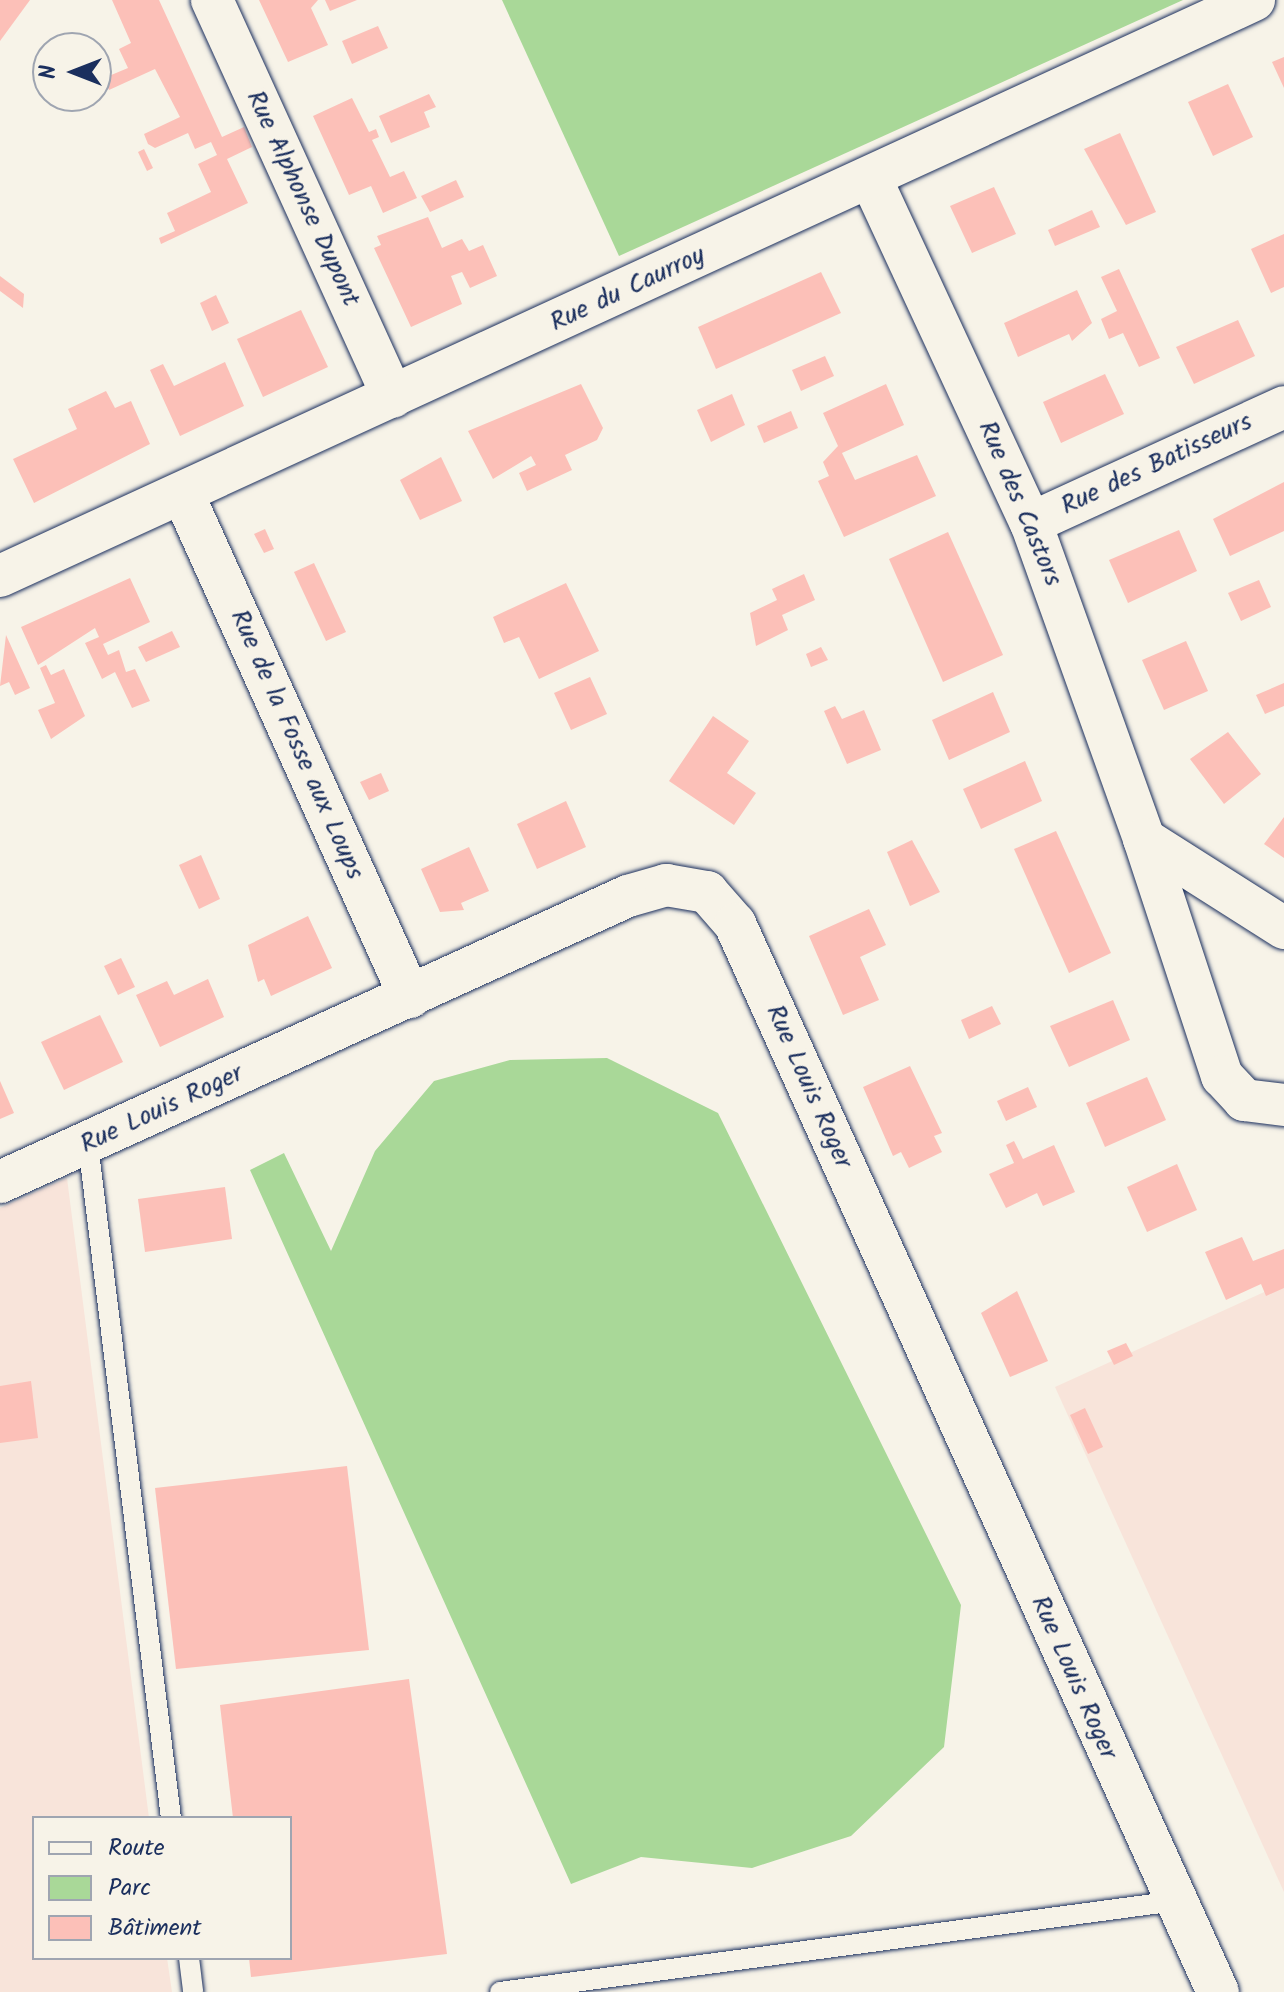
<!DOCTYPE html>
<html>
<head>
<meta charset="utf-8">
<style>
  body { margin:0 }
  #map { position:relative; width:1284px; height:1992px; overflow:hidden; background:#f7f3e8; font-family:Kalam,sans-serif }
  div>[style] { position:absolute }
  .built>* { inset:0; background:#f8e4da }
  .green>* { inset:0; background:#a9d898 }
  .building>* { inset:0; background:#fcc0b8 }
  .roads { filter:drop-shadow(0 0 2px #1b2f5e) drop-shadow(0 0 2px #1b2f5e) }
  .service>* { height:20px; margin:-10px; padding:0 10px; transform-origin:10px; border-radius:10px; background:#f7f3e8 }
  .minor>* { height:42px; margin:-21px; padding:0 21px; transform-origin:21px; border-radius:21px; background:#f7f3e8 }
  span { translate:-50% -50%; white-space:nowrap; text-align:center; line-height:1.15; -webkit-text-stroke:6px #f7f3e8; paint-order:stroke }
  .street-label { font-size:26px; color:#1b2f5e }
  .legend { position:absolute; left:32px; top:1816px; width:260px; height:144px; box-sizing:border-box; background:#f7f3e8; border:2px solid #9fa5b1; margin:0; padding:10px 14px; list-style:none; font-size:24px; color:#1b2f5e }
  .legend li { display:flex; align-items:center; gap:16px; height:40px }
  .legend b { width:40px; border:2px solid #9fa5b1 }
  .north { position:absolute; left:32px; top:32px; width:80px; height:80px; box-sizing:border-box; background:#f7f3e8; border:2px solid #9fa5b1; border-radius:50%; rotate:270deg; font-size:22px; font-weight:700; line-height:32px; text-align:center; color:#1b2f5e }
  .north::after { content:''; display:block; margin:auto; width:28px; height:36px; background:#1b2f5e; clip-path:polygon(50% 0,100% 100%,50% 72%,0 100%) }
</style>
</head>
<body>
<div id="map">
  <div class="built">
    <div style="clip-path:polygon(67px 1178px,149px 1818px,34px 1818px,34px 1958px,167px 1958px,172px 1992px,0 1992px,0 1208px)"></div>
    <div style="clip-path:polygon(1284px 1283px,1284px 1892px,1055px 1387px)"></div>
  </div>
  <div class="green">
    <div style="clip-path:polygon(502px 0,1183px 0,619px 256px)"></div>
    <div style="clip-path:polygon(607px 1058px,718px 1113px,961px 1605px,944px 1747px,851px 1836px,752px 1868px,641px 1857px,571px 1884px,250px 1170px,284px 1153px,331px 1251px,375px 1151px,434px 1081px,510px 1060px)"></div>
  </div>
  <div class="building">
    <div style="clip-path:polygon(0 0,30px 0,0 41px)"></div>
    <div style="clip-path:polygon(112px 0,159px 0,222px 137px,244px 127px,252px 147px,227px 159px,248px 203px,161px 244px,159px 238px,175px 231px,167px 213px,211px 192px,198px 164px,217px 155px,211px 142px,195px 149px,188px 133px,155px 148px,148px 144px,144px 134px,180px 117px,155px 69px,109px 90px,104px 78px,128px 68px,119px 49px,131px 43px)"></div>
    <div style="clip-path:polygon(259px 0,318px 0,311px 8px,328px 45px,288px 62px)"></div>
    <div style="clip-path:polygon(325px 0,357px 0,330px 11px)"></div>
    <div style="clip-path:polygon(378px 26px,388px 48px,352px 64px,342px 41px)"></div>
    <div style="clip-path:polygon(1284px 57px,1284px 88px,1272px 62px)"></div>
    <div style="clip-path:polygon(1228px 84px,1253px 137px,1213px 156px,1188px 102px)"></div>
    <div style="clip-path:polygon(429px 94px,436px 107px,424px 112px,430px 127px,391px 143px,379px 116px)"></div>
    <div style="clip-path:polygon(352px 98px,369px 132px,376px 129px,379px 137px,372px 140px,390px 177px,404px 171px,417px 198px,383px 213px,371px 186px,349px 195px,313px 116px)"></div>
    <div style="clip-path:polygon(1120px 133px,1156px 212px,1126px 225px,1084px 149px)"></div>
    <div style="clip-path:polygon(144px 149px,153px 168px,147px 171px,138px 152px)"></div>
    <div style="clip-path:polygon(456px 180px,464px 197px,430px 212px,421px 196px)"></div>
    <div style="clip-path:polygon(994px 187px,1016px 234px,972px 253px,950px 206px)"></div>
    <div style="clip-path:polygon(1092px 210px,1100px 227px,1055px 246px,1048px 230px)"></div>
    <div style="clip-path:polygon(428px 217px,442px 248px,462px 239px,469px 251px,483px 245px,497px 276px,470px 288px,462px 272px,451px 276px,462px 304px,411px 327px,374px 248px,381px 245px,377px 236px)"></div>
    <div style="clip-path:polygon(1284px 234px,1284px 287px,1271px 293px,1251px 249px)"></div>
    <div style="clip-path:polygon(1119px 269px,1160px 358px,1139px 367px,1123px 333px,1109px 339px,1101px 319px,1117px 311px,1101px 277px)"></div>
    <div style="clip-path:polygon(821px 272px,841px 313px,716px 369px,698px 327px)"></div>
    <div style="clip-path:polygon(0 276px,24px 294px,23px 308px,0 291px)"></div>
    <div style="clip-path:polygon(1077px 290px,1092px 323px,1072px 341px,1069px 334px,1018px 357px,1004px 323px)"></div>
    <div style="clip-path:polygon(216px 295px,229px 323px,212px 331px,200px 303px)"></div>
    <div style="clip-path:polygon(301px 310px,328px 367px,263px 397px,237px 339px)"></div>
    <div style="clip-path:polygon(1238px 320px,1255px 356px,1194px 384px,1176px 347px)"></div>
    <div style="clip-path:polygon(825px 356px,834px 376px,801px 391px,792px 370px)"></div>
    <div style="clip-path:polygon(225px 362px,244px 406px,180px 436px,150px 370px,163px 364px,174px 386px)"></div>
    <div style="clip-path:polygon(1105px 374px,1124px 414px,1061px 443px,1043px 402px)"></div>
    <div style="clip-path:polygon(581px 384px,603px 428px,597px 440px,565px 455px,572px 470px,527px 491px,519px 473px,536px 465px,531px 456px,493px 479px,468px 431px)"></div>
    <div style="clip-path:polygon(886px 384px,904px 425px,842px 453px,855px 480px,917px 455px,936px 496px,844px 537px,818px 481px,829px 476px,823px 462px,838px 446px,823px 413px)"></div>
    <div style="clip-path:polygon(106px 391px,115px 408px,131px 401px,150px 444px,34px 503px,13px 459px,77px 429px,68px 409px)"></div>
    <div style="clip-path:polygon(732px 394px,745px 425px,711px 442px,697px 410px)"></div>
    <div style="clip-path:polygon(791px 411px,798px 428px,764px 443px,757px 426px)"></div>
    <div style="clip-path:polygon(441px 457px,462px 501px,420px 520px,400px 480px)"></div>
    <div style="clip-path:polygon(1284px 482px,1284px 531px,1230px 556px,1213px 519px)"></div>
    <div style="clip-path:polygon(265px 529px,274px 549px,264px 553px,254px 534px)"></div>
    <div style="clip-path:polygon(1179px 530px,1197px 571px,1128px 603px,1109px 560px)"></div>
    <div style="clip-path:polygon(948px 532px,1003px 655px,943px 682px,889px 559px)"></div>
    <div style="clip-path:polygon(314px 563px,346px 632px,326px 641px,294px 572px)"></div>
    <div style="clip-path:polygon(804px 574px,815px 600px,782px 615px,788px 630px,756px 646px,750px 613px,777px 600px,772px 589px)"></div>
    <div style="clip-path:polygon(130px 578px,150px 622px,103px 644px,108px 655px,119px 650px,126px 672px,135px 669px,150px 701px,132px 708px,115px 672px,102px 679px,85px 643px,99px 637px,95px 628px,38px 665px,21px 627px)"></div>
    <div style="clip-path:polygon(1259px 580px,1271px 607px,1241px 621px,1228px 593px)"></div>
    <div style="clip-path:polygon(566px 583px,599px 651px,539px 679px,519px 637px,504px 643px,493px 617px)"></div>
    <div style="clip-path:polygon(172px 631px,180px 647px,146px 662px,138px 647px)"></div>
    <div style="clip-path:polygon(6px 635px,30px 688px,15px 695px,9px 682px,0 686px)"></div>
    <div style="clip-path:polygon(1186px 641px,1208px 691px,1164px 710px,1142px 660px)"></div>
    <div style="clip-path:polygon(821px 647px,828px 660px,811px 667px,806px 654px)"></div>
    <div style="clip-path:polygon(46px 665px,51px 675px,64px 669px,85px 716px,51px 739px,38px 710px,55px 703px,40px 668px)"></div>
    <div style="clip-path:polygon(590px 677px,607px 714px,571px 730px,554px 693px)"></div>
    <div style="clip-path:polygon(1284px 683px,1284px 706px,1265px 714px,1256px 695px)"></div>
    <div style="clip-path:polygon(993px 692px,1010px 732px,949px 760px,932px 720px)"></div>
    <div style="clip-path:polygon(835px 706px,842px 719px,864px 710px,881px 750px,847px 764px,824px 711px)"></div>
    <div style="clip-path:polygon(713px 716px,749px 741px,727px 773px,756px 793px,734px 825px,669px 781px)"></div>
    <div style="clip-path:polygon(1228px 732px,1261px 774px,1224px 804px,1190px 759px)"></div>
    <div style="clip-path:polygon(1025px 761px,1042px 801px,981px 829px,963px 789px)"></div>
    <div style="clip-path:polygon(381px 773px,389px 791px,369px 800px,360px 782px)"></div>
    <div style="clip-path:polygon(566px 801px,586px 847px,537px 869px,517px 824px)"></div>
    <div style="clip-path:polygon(1284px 817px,1284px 858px,1264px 844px)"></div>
    <div style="clip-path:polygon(1056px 831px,1111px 953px,1069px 973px,1014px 849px)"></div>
    <div style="clip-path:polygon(912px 840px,940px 892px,910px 906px,887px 852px)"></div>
    <div style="clip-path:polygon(469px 847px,489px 891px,461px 903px,464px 910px,440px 912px,421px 869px)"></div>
    <div style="clip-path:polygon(201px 855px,220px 899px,199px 909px,179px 865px)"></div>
    <div style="clip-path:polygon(869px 909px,886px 945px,860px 957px,879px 1000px,843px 1015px,809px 936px)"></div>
    <div style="clip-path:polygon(308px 916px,332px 968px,271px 996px,264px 979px,258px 982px,248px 945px)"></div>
    <div style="clip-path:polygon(121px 958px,135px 987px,118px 995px,104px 966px)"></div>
    <div style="clip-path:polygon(208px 979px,224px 1017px,160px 1047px,136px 995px,167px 981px,174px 995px)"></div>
    <div style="clip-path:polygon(1113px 1000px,1130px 1040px,1069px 1067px,1050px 1026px)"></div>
    <div style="clip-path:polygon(992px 1006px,1001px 1024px,969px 1039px,961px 1020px)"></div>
    <div style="clip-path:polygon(100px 1015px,123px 1062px,64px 1090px,41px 1042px)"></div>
    <div style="clip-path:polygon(910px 1066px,942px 1133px,934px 1136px,942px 1152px,909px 1168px,901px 1152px,893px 1156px,863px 1087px)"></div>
    <div style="clip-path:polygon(1147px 1077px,1166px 1120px,1105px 1147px,1086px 1103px)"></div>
    <div style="clip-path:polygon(0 1081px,14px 1113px,0 1119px)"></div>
    <div style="clip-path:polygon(1028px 1087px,1037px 1107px,1006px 1121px,997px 1101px)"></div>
    <div style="clip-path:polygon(1014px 1141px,1023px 1159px,1054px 1145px,1075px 1192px,1043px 1206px,1037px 1193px,1006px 1208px,989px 1174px,1014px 1163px,1006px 1145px)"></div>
    <div style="clip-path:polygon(1177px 1164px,1197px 1210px,1147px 1232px,1127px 1187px)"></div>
    <div style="clip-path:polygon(225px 1187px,232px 1239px,145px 1252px,138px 1199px)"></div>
    <div style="clip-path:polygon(1242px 1237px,1253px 1261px,1284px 1249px,1284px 1288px,1266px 1296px,1261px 1284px,1226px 1300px,1205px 1252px)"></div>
    <div style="clip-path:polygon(1017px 1291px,1048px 1361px,1010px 1377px,981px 1313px)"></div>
    <div style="clip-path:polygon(1126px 1343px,1133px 1356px,1114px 1365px,1107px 1351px)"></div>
    <div style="clip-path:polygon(31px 1381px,38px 1438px,0 1443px,0 1386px)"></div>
    <div style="clip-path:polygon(1085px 1408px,1103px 1447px,1088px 1454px,1070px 1415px)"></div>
    <div style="clip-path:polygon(347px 1466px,369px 1650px,176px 1669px,155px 1488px)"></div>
    <div style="clip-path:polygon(409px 1679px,447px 1954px,251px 1977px,249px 1958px,290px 1958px,290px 1818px,233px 1818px,220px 1705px)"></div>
  </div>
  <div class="roads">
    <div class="service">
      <div style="left:88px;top:1144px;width:679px;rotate:82.98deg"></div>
      <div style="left:189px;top:1958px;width:34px;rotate:83deg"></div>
      <div style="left:500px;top:1992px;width:682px;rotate:-7.67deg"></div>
    </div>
    <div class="minor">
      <div style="left:212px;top:0;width:436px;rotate:65.5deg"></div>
      <div style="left:871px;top:179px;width:379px;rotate:65.1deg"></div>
      <div style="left:1031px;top:523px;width:336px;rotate:70.3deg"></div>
      <div style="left:1144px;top:839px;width:166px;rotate:32.4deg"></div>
      <div style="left:183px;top:494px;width:552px;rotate:65.71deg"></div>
      <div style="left:1031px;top:523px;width:278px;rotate:-24.6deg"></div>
      <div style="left:0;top:576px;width:1380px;rotate:-24.67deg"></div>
      <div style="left:1144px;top:839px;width:250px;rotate:71.8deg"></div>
      <div style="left:1222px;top:1076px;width:33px;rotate:47deg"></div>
      <div style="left:1244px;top:1100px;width:40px;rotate:7.1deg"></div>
      <div style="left:0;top:1182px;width:690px;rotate:-24.49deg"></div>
      <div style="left:628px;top:896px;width:40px;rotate:-16deg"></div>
      <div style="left:666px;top:885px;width:42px;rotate:9.7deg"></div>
      <div style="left:707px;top:892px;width:43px;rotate:48.8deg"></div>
      <div style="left:735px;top:924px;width:1172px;rotate:65.67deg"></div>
    </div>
  </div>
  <div class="street-label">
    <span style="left:302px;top:199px;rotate:65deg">Rue Alphonse Dupont</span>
    <span style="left:628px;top:290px;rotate:-25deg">Rue du Caurroy</span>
    <span style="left:1157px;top:465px;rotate:-25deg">Rue des Batisseurs</span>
    <span style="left:1019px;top:504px;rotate:67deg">Rue des Castors</span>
    <span style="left:296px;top:745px;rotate:66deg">Rue de la Fosse aux Loups</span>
    <span style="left:808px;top:1087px;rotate:66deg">Rue Louis Roger</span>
    <span style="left:162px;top:1110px;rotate:-25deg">Rue Louis Roger</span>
    <span style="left:1073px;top:1678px;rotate:66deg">Rue Louis Roger</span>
  </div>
  <ul class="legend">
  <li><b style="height:10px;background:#f7f3e8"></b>Route</li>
  <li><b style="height:22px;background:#a9d898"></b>Parc</li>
  <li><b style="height:22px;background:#fcc0b8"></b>Bâtiment</li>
  </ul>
  <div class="north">N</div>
</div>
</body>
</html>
